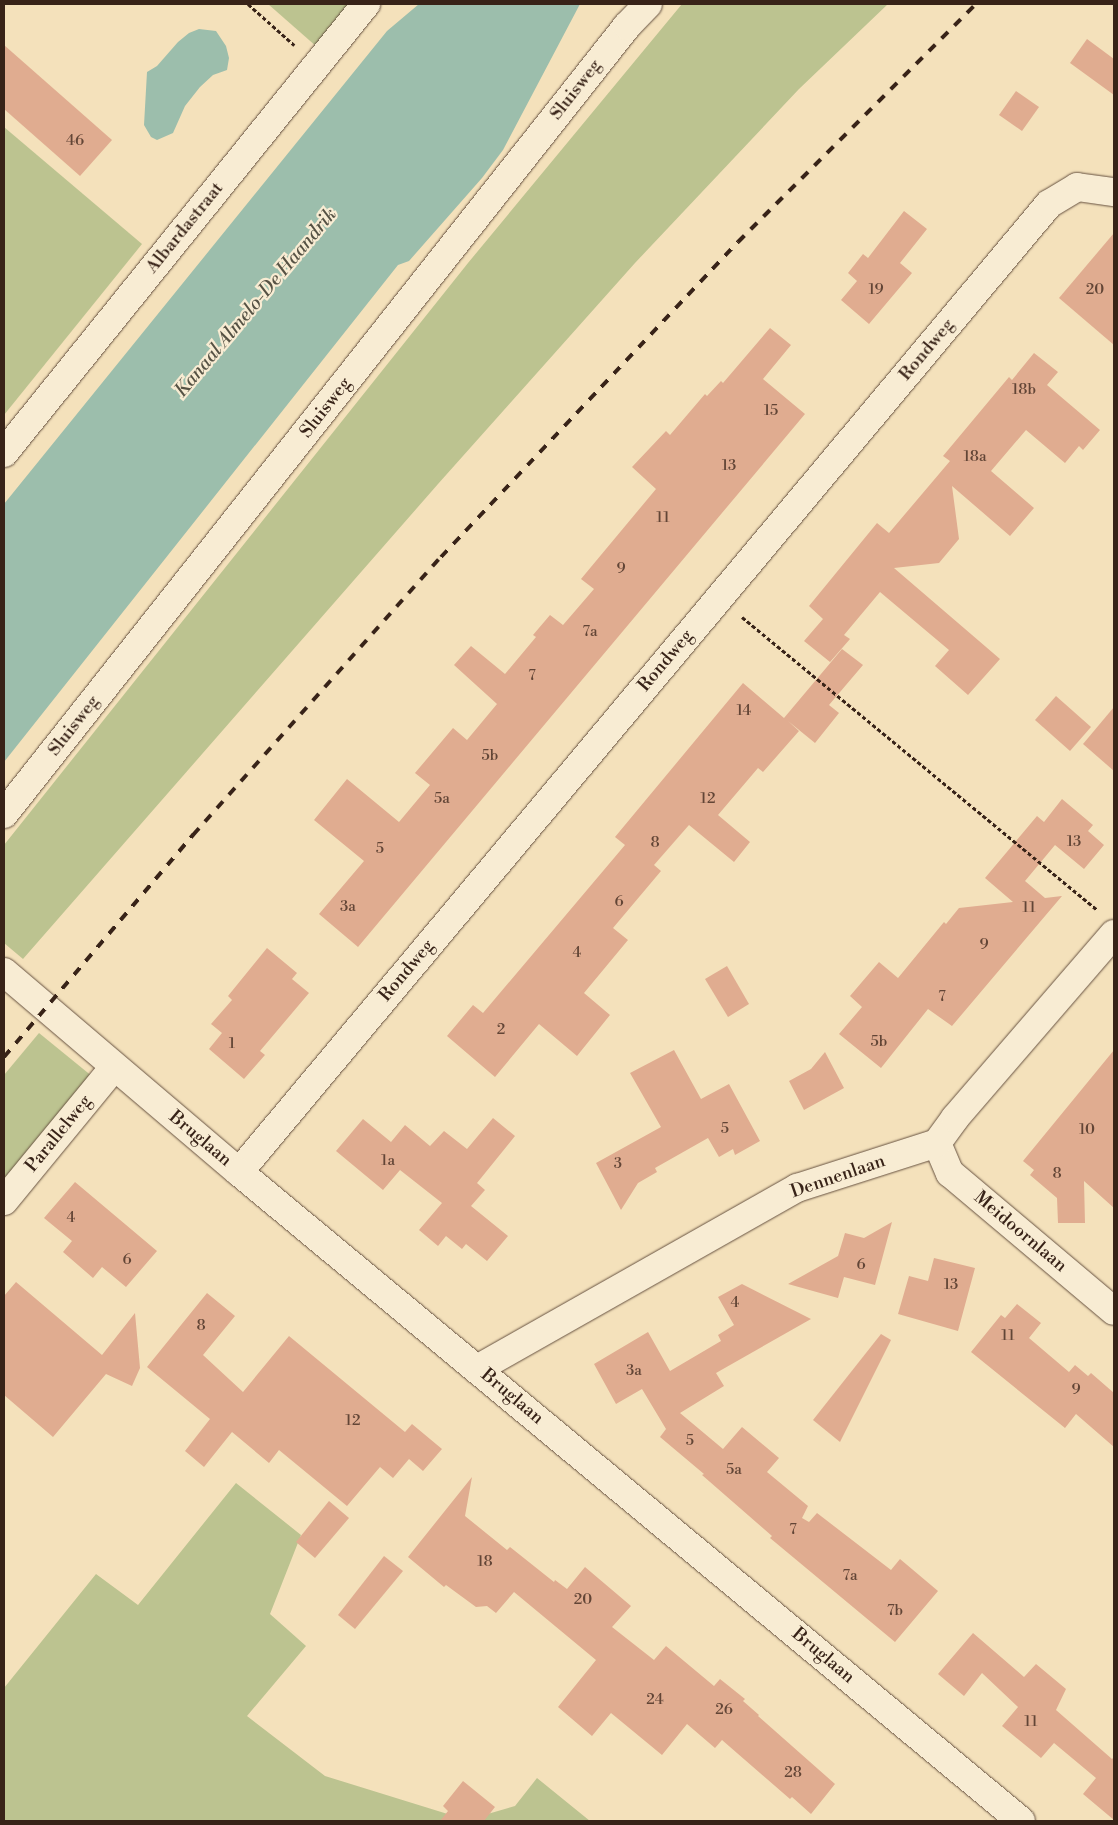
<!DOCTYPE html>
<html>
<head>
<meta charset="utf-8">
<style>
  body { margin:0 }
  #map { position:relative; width:1118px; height:1825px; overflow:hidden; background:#f4e1bb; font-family:"Libre Bodoni",serif }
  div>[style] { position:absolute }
  .green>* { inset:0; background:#bcc390 }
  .water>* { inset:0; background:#9cbeac }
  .building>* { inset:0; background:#e0ac90 }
  .path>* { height:3px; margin-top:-1.5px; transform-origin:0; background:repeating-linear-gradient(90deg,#382318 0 4px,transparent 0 6.5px) }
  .roads { filter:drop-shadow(0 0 1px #675241) drop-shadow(0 0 1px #675241) }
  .minor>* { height:28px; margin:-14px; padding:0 14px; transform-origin:14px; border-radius:14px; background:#f8ecd3 }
  .tertiary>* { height:28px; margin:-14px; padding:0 14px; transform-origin:14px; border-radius:14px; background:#f8ecd3 }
  .rail>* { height:4px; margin-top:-2px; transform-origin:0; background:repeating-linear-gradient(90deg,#382318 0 9px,transparent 0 18px) }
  span { translate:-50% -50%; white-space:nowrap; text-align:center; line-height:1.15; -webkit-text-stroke:4.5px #f8ecd3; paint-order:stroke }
  .number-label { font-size:15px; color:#624536 }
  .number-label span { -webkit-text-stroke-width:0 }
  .street-label { font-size:18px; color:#382318 }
  .water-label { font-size:19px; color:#565244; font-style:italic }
  .frame { position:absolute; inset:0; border:5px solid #382318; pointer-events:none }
</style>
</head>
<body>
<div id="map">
  <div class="green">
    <div style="clip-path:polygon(268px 4px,352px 4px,317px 47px)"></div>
    <div style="clip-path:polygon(682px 4px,888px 4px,799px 89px,635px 263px,438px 484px,23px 959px,4px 943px,4px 845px,468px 263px)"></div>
    <div style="clip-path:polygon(4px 127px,142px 244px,4px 415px)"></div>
    <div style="clip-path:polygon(39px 1033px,93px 1077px,4px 1183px,4px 1075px)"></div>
    <div style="clip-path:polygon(236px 1483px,301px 1535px,270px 1614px,306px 1646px,247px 1716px,325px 1776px,467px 1820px,515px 1806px,537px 1778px,590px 1821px,4px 1821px,4px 1688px,96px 1574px,138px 1605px)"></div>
  </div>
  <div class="water">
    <div style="clip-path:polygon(419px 4px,580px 4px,503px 150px,482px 178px,409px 261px,398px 265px,4px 762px,4px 504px,387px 31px)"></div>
    <div style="clip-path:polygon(199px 29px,216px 31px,226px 46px,229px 58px,227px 70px,213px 75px,200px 87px,185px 106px,173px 133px,157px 140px,151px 137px,144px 125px,147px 72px,157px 66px,178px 42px,189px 33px)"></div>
  </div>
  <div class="building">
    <div style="clip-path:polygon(1087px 39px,1114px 59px,1114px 95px,1070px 63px)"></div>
    <div style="clip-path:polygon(4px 45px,112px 140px,80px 176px,4px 109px)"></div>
    <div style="clip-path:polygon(1016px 91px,1039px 107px,1022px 131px,999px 115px)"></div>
    <div style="clip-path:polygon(904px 211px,927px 229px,900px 263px,912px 273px,869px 324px,841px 300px,857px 281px,848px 273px,863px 254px,868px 258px)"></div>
    <div style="clip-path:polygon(1114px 233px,1114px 345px,1059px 298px)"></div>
    <div style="clip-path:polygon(770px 328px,791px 345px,763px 379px,805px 414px,358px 947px,319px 914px,364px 861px,314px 820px,347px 779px,399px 822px,430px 785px,415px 773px,453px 728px,467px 740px,497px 704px,454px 665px,471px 646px,505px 674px,536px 637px,533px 635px,550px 615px,563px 625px,594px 589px,581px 579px,656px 489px,632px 467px,666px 431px,670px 435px,705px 394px,707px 396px,721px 381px,723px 383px)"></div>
    <div style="clip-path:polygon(1034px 353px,1058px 372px,1047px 385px,1100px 430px,1083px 450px,1079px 446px,1065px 463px,1026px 430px,991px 471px,1034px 508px,1010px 536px,952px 486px,959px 539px,939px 563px,894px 568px,1000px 659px,968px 695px,935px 666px,949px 650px,880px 592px,844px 635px,850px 639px,830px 662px,804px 641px,823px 619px,809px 606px,877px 523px,889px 533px,950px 461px,943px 456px,1009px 377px,1012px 380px)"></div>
    <div style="clip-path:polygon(842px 649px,863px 665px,829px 705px,839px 713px,815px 743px,788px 721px,799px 731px,763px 772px,758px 768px,718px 815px,750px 842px,734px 862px,689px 825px,654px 865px,661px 871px,613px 928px,628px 940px,584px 993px,610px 1015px,577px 1056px,539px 1024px,495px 1077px,447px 1036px,473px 1005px,483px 1013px,625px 845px,615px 837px,743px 683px,784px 718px)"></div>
    <div style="clip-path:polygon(1056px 696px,1091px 727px,1070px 751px,1035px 720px)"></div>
    <div style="clip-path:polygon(1114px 707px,1114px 771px,1083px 744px)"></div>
    <div style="clip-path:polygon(1062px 799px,1093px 825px,1088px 831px,1104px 845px,1084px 869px,1055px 845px,1025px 881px,1045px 898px,1062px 896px,952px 1026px,928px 1009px,881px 1068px,839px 1034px,862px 1007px,850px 996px,879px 962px,898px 978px,944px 922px,946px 924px,959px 908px,1013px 902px,985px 878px,1037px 816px,1044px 822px)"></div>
    <div style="clip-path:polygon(267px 948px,297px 973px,292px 979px,309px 993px,260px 1051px,265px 1055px,244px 1079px,209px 1049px,222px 1033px,211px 1024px,232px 1000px,228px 996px)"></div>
    <div style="clip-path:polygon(727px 966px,749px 1004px,728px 1017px,705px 979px)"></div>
    <div style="clip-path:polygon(674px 1050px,701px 1099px,729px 1084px,760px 1141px,735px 1155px,733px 1149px,719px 1157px,708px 1138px,655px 1168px,657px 1172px,638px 1183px,621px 1210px,596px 1163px,661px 1127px,630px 1073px)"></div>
    <div style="clip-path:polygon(1114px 1050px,1114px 1208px,1084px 1181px,1085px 1223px,1058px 1223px,1057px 1198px,1030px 1175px,1034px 1170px,1023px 1161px)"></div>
    <div style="clip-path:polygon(825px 1052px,844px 1088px,804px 1110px,789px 1081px,811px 1069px)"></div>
    <div style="clip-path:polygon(493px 1118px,515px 1136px,477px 1183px,485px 1190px,471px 1206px,508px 1236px,487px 1261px,466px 1244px,462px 1249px,446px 1236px,438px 1246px,419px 1230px,442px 1203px,400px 1170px,383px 1190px,336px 1151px,363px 1119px,391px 1142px,405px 1125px,430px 1146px,444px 1131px,467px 1149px)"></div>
    <div style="clip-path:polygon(75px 1182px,157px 1251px,126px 1287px,102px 1267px,93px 1278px,63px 1252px,72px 1241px,44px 1218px)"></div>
    <div style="clip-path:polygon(892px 1222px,875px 1285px,844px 1277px,838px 1298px,788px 1284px,838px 1256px,845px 1233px,864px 1238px)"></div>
    <div style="clip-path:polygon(934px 1258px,975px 1268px,958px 1331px,898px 1314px,909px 1276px,928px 1281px)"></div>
    <div style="clip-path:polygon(16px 1282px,102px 1355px,135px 1313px,140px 1368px,132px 1386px,106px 1374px,53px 1437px,4px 1395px,4px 1296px)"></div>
    <div style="clip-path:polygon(742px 1284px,811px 1319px,716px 1373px,724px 1386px,680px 1413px,723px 1449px,742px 1427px,779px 1458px,767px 1472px,808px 1506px,802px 1518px,809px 1522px,817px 1513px,891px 1570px,900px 1559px,938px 1591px,895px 1642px,770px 1538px,772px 1536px,702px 1475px,704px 1474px,660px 1437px,666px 1429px,642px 1389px,616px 1404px,594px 1364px,648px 1332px,670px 1371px,721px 1341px,718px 1335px,734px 1325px,718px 1297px)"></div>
    <div style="clip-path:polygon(207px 1293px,235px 1316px,203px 1355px,243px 1392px,289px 1336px,405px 1432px,412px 1424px,442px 1449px,423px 1471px,409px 1459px,393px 1478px,380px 1467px,347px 1506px,279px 1450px,269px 1463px,232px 1432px,204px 1467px,185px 1451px,210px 1419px,147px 1367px)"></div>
    <div style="clip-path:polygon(1017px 1304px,1041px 1323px,1029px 1338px,1069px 1372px,1075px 1365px,1088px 1376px,1091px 1373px,1114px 1393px,1114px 1447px,1076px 1414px,1065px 1428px,971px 1352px,1001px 1315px,1005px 1318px)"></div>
    <div style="clip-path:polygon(881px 1334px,891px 1340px,840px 1442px,813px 1420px)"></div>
    <div style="clip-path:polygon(472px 1477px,465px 1516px,507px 1550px,510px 1547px,554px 1582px,555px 1580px,567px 1589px,585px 1567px,631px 1606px,612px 1627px,654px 1660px,666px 1646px,714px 1686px,720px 1679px,745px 1699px,743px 1701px,759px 1715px,758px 1716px,835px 1784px,811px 1814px,792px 1797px,790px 1799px,722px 1740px,715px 1748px,687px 1724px,662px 1755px,611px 1713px,592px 1736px,558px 1707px,596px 1660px,514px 1592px,496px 1613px,487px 1606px,476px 1607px,446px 1585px,444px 1587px,408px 1557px)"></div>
    <div style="clip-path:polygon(329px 1501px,349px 1518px,315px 1558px,296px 1542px)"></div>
    <div style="clip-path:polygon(384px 1556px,403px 1571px,355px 1629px,338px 1615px)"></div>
    <div style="clip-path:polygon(973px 1633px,1024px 1677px,1036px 1664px,1066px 1689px,1056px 1710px,1112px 1759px,1114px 1757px,1114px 1820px,1083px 1794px,1096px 1778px,1054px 1743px,1041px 1758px,1002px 1726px,1018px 1707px,982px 1673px,964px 1696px,938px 1674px)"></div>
    <div style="clip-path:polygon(463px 1781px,495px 1807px,484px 1821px,440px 1821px,448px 1811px,443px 1806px)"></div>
  </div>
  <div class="path">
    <div style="left:248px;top:4px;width:62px;rotate:41.7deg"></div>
    <div style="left:742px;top:617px;width:461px;rotate:39.5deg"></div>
  </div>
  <div class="roads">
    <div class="minor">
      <div style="left:4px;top:814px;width:1005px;rotate:-51.67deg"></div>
      <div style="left:627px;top:26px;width:30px;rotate:-46deg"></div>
      <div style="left:937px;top:1143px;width:33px;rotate:67deg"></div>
      <div style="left:950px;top:1173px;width:214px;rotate:40.1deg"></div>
      <div style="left:239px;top:1172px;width:1262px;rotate:-50.08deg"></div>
      <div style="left:1049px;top:204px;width:33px;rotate:-31deg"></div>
      <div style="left:1077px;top:187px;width:37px;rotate:8deg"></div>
      <div style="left:4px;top:1201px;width:173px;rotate:-50.6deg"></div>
      <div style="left:477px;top:1369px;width:368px;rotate:-29.5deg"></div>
      <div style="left:797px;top:1188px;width:147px;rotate:-17.8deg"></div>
      <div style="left:937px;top:1143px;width:31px;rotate:-54deg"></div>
      <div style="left:955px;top:1118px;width:243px;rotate:-49.2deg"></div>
    </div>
    <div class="tertiary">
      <div style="left:4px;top:453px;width:577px;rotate:-51.12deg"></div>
      <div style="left:4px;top:972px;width:309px;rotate:40.4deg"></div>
      <div style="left:239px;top:1172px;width:1016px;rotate:39.69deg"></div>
    </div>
  </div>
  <div class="rail">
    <div style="left:4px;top:1057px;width:292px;rotate:-49.6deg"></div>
    <div style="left:193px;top:835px;width:373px;rotate:-48.3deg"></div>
    <div style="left:441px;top:557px;width:433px;rotate:-46.7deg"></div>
    <div style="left:738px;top:242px;width:337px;rotate:-45deg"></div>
  </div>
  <div class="number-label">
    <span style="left:75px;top:141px">46</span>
    <span style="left:876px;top:290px">19</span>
    <span style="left:1095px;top:290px">20</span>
    <span style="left:1024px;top:390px">18b</span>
    <span style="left:771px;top:411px">15</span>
    <span style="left:975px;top:457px">18a</span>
    <span style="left:729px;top:466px">13</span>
    <span style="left:663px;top:518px">11</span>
    <span style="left:621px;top:569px">9</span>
    <span style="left:590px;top:632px">7a</span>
    <span style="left:532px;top:676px">7</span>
    <span style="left:744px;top:711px">14</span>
    <span style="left:490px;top:756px">5b</span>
    <span style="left:442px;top:799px">5a</span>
    <span style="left:708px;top:799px">12</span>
    <span style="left:1074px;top:842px">13</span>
    <span style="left:655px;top:843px">8</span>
    <span style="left:380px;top:849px">5</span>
    <span style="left:619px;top:902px">6</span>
    <span style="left:348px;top:907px">3a</span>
    <span style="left:1029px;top:908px">11</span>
    <span style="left:984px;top:945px">9</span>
    <span style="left:577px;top:953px">4</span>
    <span style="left:942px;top:997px">7</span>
    <span style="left:501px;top:1030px">2</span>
    <span style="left:879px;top:1042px">5b</span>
    <span style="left:232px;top:1044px">1</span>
    <span style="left:725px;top:1129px">5</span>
    <span style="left:1087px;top:1130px">10</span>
    <span style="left:388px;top:1161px">1a</span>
    <span style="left:618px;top:1164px">3</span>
    <span style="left:1057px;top:1174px">8</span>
    <span style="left:71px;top:1218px">4</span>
    <span style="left:127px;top:1260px">6</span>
    <span style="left:861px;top:1265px">6</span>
    <span style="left:951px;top:1285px">13</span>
    <span style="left:735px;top:1303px">4</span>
    <span style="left:201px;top:1326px">8</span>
    <span style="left:1008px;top:1336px">11</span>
    <span style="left:634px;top:1371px">3a</span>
    <span style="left:1076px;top:1390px">9</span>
    <span style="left:353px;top:1421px">12</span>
    <span style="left:690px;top:1441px">5</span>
    <span style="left:734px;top:1470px">5a</span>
    <span style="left:793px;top:1530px">7</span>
    <span style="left:485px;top:1562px">18</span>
    <span style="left:850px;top:1576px">7a</span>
    <span style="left:583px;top:1600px">20</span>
    <span style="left:895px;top:1611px">7b</span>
    <span style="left:655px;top:1700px">24</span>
    <span style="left:724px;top:1710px">26</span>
    <span style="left:1031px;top:1722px">11</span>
    <span style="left:793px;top:1773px">28</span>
  </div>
  <div class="street-label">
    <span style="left:576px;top:90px;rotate:-52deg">Sluisweg</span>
    <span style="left:185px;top:228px;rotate:-51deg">Albardastraat</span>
    <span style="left:927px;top:350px;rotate:-50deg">Rondweg</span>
    <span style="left:326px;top:408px;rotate:-52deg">Sluisweg</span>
    <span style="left:666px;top:661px;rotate:-50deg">Rondweg</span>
    <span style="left:74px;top:726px;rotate:-52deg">Sluisweg</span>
    <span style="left:407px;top:971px;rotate:-50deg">Rondweg</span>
    <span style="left:59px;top:1134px;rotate:-51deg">Parallelweg</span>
    <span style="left:200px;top:1139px;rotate:40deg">Bruglaan</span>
    <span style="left:838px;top:1177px;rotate:-19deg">Dennenlaan</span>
    <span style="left:1020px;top:1232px;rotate:40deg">Meidoornlaan</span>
    <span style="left:512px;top:1397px;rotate:40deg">Bruglaan</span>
    <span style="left:823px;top:1656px;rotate:40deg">Bruglaan</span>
  </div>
  <div class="water-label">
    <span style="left:256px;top:303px;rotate:-50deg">Kanaal Almelo-De Haandrik</span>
  </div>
  <div class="frame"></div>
</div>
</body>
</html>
